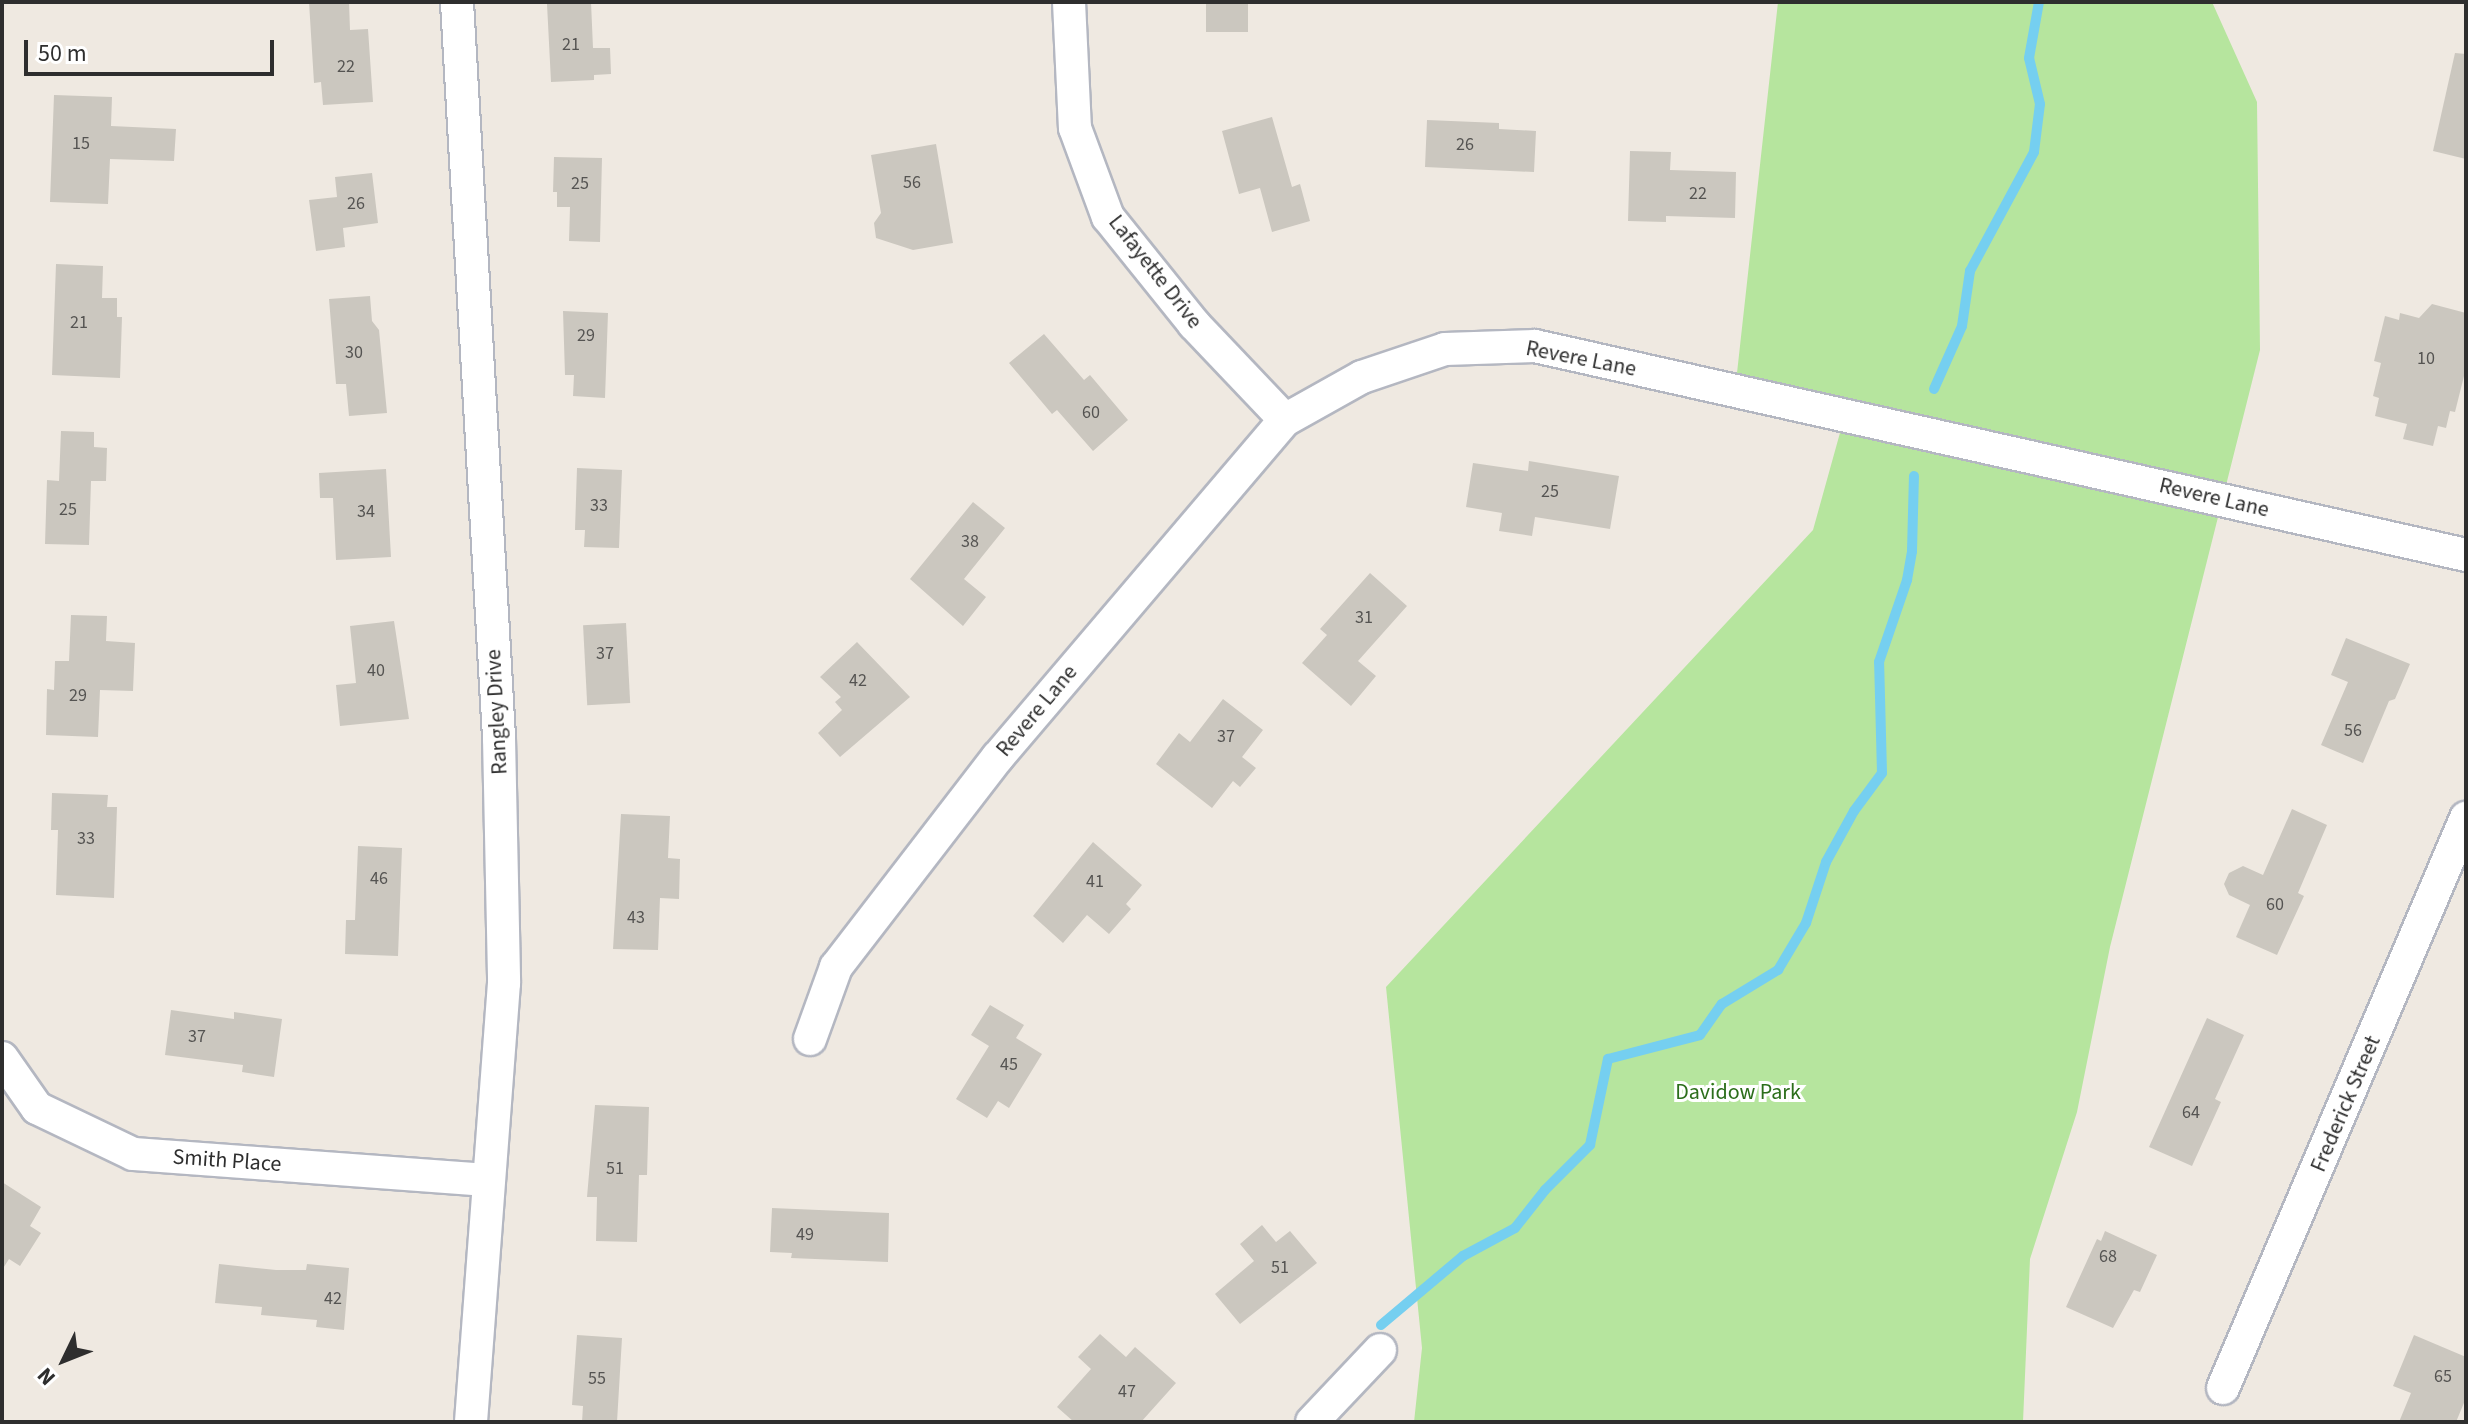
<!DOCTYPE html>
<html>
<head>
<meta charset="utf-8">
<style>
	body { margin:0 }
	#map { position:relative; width:2468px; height:1424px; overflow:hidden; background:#efe9e1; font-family:"Source Sans 3",sans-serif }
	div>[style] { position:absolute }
	.green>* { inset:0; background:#b6e59e }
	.stream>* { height:10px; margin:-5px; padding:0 5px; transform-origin:5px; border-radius:5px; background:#75cff0 }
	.building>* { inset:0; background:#cbc7bf; transform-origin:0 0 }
	.roads { filter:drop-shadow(2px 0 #b4b7c1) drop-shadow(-2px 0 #b4b7c1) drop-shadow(0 2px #b4b7c1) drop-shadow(0 -2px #b4b7c1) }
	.minor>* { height:32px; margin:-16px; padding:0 16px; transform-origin:16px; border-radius:16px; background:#fff }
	span { translate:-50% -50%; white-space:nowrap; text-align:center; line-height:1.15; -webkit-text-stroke:6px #fff; paint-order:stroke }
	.number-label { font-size:18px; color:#555452 }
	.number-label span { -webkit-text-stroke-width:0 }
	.street-label { font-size:22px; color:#2e2e2e }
	.park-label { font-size:22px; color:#2c6e1b }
	.frame { position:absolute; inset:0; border:4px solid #2e2e2e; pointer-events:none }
	.north { position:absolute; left:24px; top:1320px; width:80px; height:80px; -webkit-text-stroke:6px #fff; paint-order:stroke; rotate:227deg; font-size:22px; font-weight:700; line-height:32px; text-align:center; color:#2e2e2e }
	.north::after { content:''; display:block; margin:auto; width:28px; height:36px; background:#2e2e2e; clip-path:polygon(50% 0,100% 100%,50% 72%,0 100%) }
	.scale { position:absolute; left:24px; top:40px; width:250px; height:36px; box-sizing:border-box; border:4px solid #2e2e2e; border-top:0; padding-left:10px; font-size:24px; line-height:28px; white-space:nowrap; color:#2e2e2e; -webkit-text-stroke:6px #fff; paint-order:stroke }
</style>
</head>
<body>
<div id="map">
	<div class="green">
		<div style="clip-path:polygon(1778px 2px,2212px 2px,2257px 102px,2260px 350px,2110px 947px,2077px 1112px,2030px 1259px,2023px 1422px,1414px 1422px,1422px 1348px,1386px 987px,1813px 530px,1848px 404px,1737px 373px)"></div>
	</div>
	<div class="stream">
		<div style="left:1934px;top:389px;width:69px;rotate:-66deg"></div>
		<div style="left:1962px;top:326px;width:56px;rotate:-81.7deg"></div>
		<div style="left:1970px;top:271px;width:135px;rotate:-61.7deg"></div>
		<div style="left:2034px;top:152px;width:48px;rotate:-82.9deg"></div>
		<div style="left:2040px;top:104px;width:47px;rotate:-103.4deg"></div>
		<div style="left:2029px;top:58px;width:57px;rotate:-79.9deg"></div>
		<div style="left:1381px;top:1325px;width:107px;rotate:-40.1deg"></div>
		<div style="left:1463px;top:1256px;width:59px;rotate:-28.3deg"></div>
		<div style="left:1515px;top:1228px;width:48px;rotate:-51.7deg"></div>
		<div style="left:1545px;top:1190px;width:64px;rotate:-45deg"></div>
		<div style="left:1590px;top:1145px;width:88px;rotate:-78.2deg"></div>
		<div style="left:1608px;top:1059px;width:95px;rotate:-14.6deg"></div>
		<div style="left:1700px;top:1035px;width:38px;rotate:-55deg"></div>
		<div style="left:1722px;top:1004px;width:66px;rotate:-31.3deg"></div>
		<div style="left:1778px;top:970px;width:55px;rotate:-59.2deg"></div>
		<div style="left:1806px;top:923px;width:64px;rotate:-71.8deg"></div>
		<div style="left:1826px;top:862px;width:58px;rotate:-61.2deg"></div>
		<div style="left:1854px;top:811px;width:47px;rotate:-53.6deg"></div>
		<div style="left:1882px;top:773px;width:111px;rotate:-91.5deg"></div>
		<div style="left:1879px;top:662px;width:87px;rotate:-71.1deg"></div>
		<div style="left:1907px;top:580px;width:29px;rotate:-80deg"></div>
		<div style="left:1912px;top:551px;width:75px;rotate:-88.5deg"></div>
	</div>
	<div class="building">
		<div style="clip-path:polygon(309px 2px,349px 2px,350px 30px,368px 29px,373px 102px,323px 105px,321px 82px,314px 83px)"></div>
		<div style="clip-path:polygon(591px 2px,593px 48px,610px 48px,611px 74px,594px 75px,594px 80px,551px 82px,547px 4px)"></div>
		<div style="left:1206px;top:2px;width:42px;height:30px"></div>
		<div style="clip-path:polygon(2455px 53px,2466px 54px,2466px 159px,2433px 151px)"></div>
		<div style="clip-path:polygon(54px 95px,112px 97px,111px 126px,176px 129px,174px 161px,110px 159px,108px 204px,50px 202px)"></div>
		<div style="clip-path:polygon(1272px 117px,1292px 187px,1300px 184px,1310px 221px,1272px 232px,1260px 188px,1239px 194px,1222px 131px)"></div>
		<div style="clip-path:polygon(1427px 120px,1499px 123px,1499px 129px,1536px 131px,1534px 172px,1425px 167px)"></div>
		<div style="clip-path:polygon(936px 144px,953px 243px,913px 250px,876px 238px,874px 223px,881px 213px,871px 155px)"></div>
		<div style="clip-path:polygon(1630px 151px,1671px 152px,1670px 170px,1736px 172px,1735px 218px,1666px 216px,1666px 222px,1628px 221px)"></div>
		<div style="clip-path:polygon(554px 157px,602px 158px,600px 242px,569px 241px,570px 207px,557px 207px,557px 192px,553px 192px)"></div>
		<div style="clip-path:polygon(372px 173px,378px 223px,343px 228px,345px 247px,316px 251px,309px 200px,337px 197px,335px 177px)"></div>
		<div style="clip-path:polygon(56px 264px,103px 266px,102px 298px,117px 298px,117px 317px,122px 317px,120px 378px,52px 375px)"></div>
		<div style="clip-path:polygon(370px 296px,372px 321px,379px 330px,387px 413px,349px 416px,346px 384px,336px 384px,329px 299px)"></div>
		<div style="clip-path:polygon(2432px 304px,2466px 313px,2466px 368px,2455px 412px,2450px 411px,2446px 428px,2438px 426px,2433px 446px,2403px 439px,2407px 424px,2375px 416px,2379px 398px,2373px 396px,2381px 363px,2374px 361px,2385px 316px,2399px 320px,2400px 313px,2419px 318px)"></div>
		<div style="clip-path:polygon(563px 311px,608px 313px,605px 398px,573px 396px,574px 375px,565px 375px)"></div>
		<div style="clip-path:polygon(1044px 334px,1084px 380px,1090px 375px,1128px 420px,1093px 451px,1057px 410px,1052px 414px,1009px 363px)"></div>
		<div style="clip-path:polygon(61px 431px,94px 432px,94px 447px,107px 448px,106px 481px,91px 481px,89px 545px,45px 544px,47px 480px,59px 481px)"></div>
		<div style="clip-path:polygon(1529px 461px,1619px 476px,1610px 529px,1535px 517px,1532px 536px,1499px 531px,1502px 513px,1466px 507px,1473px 463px,1528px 471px)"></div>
		<div style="clip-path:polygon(577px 468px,622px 470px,619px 548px,584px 547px,585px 530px,575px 530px)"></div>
		<div style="clip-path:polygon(386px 469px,391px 557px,336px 560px,333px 498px,320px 498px,319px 473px)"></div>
		<div style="clip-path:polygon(973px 502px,1005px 528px,964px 579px,986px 597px,963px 626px,910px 579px)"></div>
		<div style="clip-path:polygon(1370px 573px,1407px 606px,1358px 661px,1376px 676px,1351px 706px,1302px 663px,1327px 635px,1320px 629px)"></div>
		<div style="clip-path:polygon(71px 615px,107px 616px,106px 641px,135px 643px,133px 691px,100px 690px,98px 737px,46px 735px,47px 689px,54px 690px,55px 661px,69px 661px)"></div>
		<div style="clip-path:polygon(394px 621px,409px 719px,340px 726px,336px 685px,356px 683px,350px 626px)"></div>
		<div style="left:626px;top:623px;width:80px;height:43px;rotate:87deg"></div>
		<div style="clip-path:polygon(2346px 638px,2410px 664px,2395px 699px,2389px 701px,2363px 763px,2321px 745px,2348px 682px,2331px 675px)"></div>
		<div style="clip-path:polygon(857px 642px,910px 697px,840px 757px,818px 733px,842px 710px,835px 702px,841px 697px,820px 677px)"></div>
		<div style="clip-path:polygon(1223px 699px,1263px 730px,1242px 757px,1256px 768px,1240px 787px,1233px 781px,1212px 808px,1156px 764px,1179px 733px,1190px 742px)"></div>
		<div style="clip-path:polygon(52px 793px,108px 795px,107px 807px,117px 807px,114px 898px,56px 895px,58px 830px,51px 830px)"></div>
		<div style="clip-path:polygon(2292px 809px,2327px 825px,2298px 893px,2304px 896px,2277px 955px,2236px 937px,2250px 905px,2229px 895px,2224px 884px,2229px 873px,2243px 866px,2263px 875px)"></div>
		<div style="clip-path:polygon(621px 814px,670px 816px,668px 858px,680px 859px,679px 899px,660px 898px,658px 950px,613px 949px)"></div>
		<div style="clip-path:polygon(1093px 842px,1142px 885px,1126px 904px,1131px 909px,1109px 934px,1087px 915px,1063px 943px,1033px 916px)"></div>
		<div style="clip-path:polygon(358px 846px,402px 848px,398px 956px,345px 954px,346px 920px,355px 920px)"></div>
		<div style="clip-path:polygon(990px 1005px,1024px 1025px,1016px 1038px,1042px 1054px,1009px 1108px,998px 1101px,987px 1118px,956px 1099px,989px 1046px,971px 1035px)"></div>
		<div style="clip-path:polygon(171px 1010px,234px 1019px,234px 1012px,282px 1019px,274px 1077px,242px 1072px,243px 1065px,165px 1055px)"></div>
		<div style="clip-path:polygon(2207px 1018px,2244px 1035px,2215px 1099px,2221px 1102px,2192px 1166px,2149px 1147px)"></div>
		<div style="clip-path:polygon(595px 1105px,649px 1107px,647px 1175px,639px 1175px,637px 1242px,596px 1241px,597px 1197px,587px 1197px)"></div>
		<div style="clip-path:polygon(2px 1182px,41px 1207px,30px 1226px,41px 1233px,20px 1266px,9px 1259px,2px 1270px)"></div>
		<div style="clip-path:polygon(772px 1208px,889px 1213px,888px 1262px,791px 1258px,792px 1253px,770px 1252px)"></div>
		<div style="clip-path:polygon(1262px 1225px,1276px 1242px,1290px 1231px,1317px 1263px,1240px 1324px,1215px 1294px,1254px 1261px,1240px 1244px)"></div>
		<div style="clip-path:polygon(2105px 1231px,2157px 1255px,2140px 1292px,2134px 1290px,2113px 1328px,2066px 1307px,2097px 1239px,2101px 1241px)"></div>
		<div style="clip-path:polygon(219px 1264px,276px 1270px,306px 1270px,307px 1264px,349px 1268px,344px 1330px,316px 1327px,317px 1320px,261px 1315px,262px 1307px,215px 1303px)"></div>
		<div style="clip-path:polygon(1100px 1334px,1126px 1357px,1135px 1347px,1176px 1383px,1141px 1422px,1074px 1422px,1057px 1407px,1091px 1369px,1078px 1357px)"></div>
		<div style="clip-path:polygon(577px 1335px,622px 1338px,617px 1422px,582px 1422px,583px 1406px,572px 1405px)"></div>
		<div style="clip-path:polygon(2414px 1335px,2466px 1357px,2466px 1398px,2456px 1422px,2399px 1422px,2411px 1393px,2393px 1386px)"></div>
	</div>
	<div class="roads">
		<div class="minor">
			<div style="left:457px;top:2px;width:737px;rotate:86.73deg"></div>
			<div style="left:499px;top:738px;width:245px;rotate:88.8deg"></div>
			<div style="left:504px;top:983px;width:440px;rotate:94.3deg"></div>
			<div style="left:1069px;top:2px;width:126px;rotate:87.3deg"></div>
			<div style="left:1075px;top:128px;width:95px;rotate:69.7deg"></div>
			<div style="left:1108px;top:217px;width:137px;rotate:51.2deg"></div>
			<div style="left:1194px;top:324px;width:132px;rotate:46.5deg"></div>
			<div style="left:810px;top:1039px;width:77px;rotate:-70.1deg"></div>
			<div style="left:836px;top:967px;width:265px;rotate:-52.4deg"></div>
			<div style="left:998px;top:757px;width:443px;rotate:-49.6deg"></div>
			<div style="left:1285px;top:420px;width:88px;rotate:-29.2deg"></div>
			<div style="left:1362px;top:377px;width:88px;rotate:-18.6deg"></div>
			<div style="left:1445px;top:349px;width:90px;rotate:-1.9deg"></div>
			<div style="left:1535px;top:346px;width:954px;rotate:12.65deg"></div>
			<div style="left:2px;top:1058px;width:61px;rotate:55deg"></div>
			<div style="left:37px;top:1108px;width:106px;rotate:25.6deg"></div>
			<div style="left:133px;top:1154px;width:356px;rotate:4.2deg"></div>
			<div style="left:2223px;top:1388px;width:620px;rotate:-66.91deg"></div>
			<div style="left:1312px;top:1422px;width:99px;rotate:-46.6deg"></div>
		</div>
	</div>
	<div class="number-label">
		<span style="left:571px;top:45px">21</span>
		<span style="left:346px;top:67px">22</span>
		<span style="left:81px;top:144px">15</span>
		<span style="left:1465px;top:145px">26</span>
		<span style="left:912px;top:183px">56</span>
		<span style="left:580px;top:184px">25</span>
		<span style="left:1698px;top:194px">22</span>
		<span style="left:356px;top:204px">26</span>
		<span style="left:79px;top:323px">21</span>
		<span style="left:586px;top:336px">29</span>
		<span style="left:354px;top:353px">30</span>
		<span style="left:2426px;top:359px">10</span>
		<span style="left:1091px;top:413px">60</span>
		<span style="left:1550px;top:492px">25</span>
		<span style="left:599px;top:506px">33</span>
		<span style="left:68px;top:510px">25</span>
		<span style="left:366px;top:512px">34</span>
		<span style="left:970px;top:542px">38</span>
		<span style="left:1364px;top:618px">31</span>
		<span style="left:605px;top:654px">37</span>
		<span style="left:376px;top:671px">40</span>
		<span style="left:858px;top:681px">42</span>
		<span style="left:78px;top:696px">29</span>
		<span style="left:2353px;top:731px">56</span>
		<span style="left:1226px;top:737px">37</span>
		<span style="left:86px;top:839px">33</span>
		<span style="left:379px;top:879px">46</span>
		<span style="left:1095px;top:882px">41</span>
		<span style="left:2275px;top:905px">60</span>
		<span style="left:636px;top:918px">43</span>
		<span style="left:197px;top:1037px">37</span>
		<span style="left:1009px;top:1065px">45</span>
		<span style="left:2191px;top:1113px">64</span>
		<span style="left:615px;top:1169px">51</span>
		<span style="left:805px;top:1235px">49</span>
		<span style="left:2108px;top:1257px">68</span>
		<span style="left:1280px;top:1268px">51</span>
		<span style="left:333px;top:1299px">42</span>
		<span style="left:2443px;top:1377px">65</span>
		<span style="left:597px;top:1379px">55</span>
		<span style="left:1127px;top:1392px">47</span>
	</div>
	<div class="street-label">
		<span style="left:1155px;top:272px;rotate:52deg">Lafayette Drive</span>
		<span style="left:1581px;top:359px;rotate:11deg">Revere Lane</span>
		<span style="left:2214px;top:498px;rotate:13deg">Revere Lane</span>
		<span style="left:1037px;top:711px;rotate:-50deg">Revere Lane</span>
		<span style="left:497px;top:712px;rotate:-93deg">Rangley Drive</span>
		<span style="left:2346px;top:1104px;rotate:-67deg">Frederick Street</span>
		<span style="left:227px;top:1161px;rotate:4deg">Smith Place</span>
	</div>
	<div class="park-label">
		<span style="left:1738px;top:1093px">Davidow Park</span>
	</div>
	<div class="frame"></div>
	<div class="north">N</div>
	<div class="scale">50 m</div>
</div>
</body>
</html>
